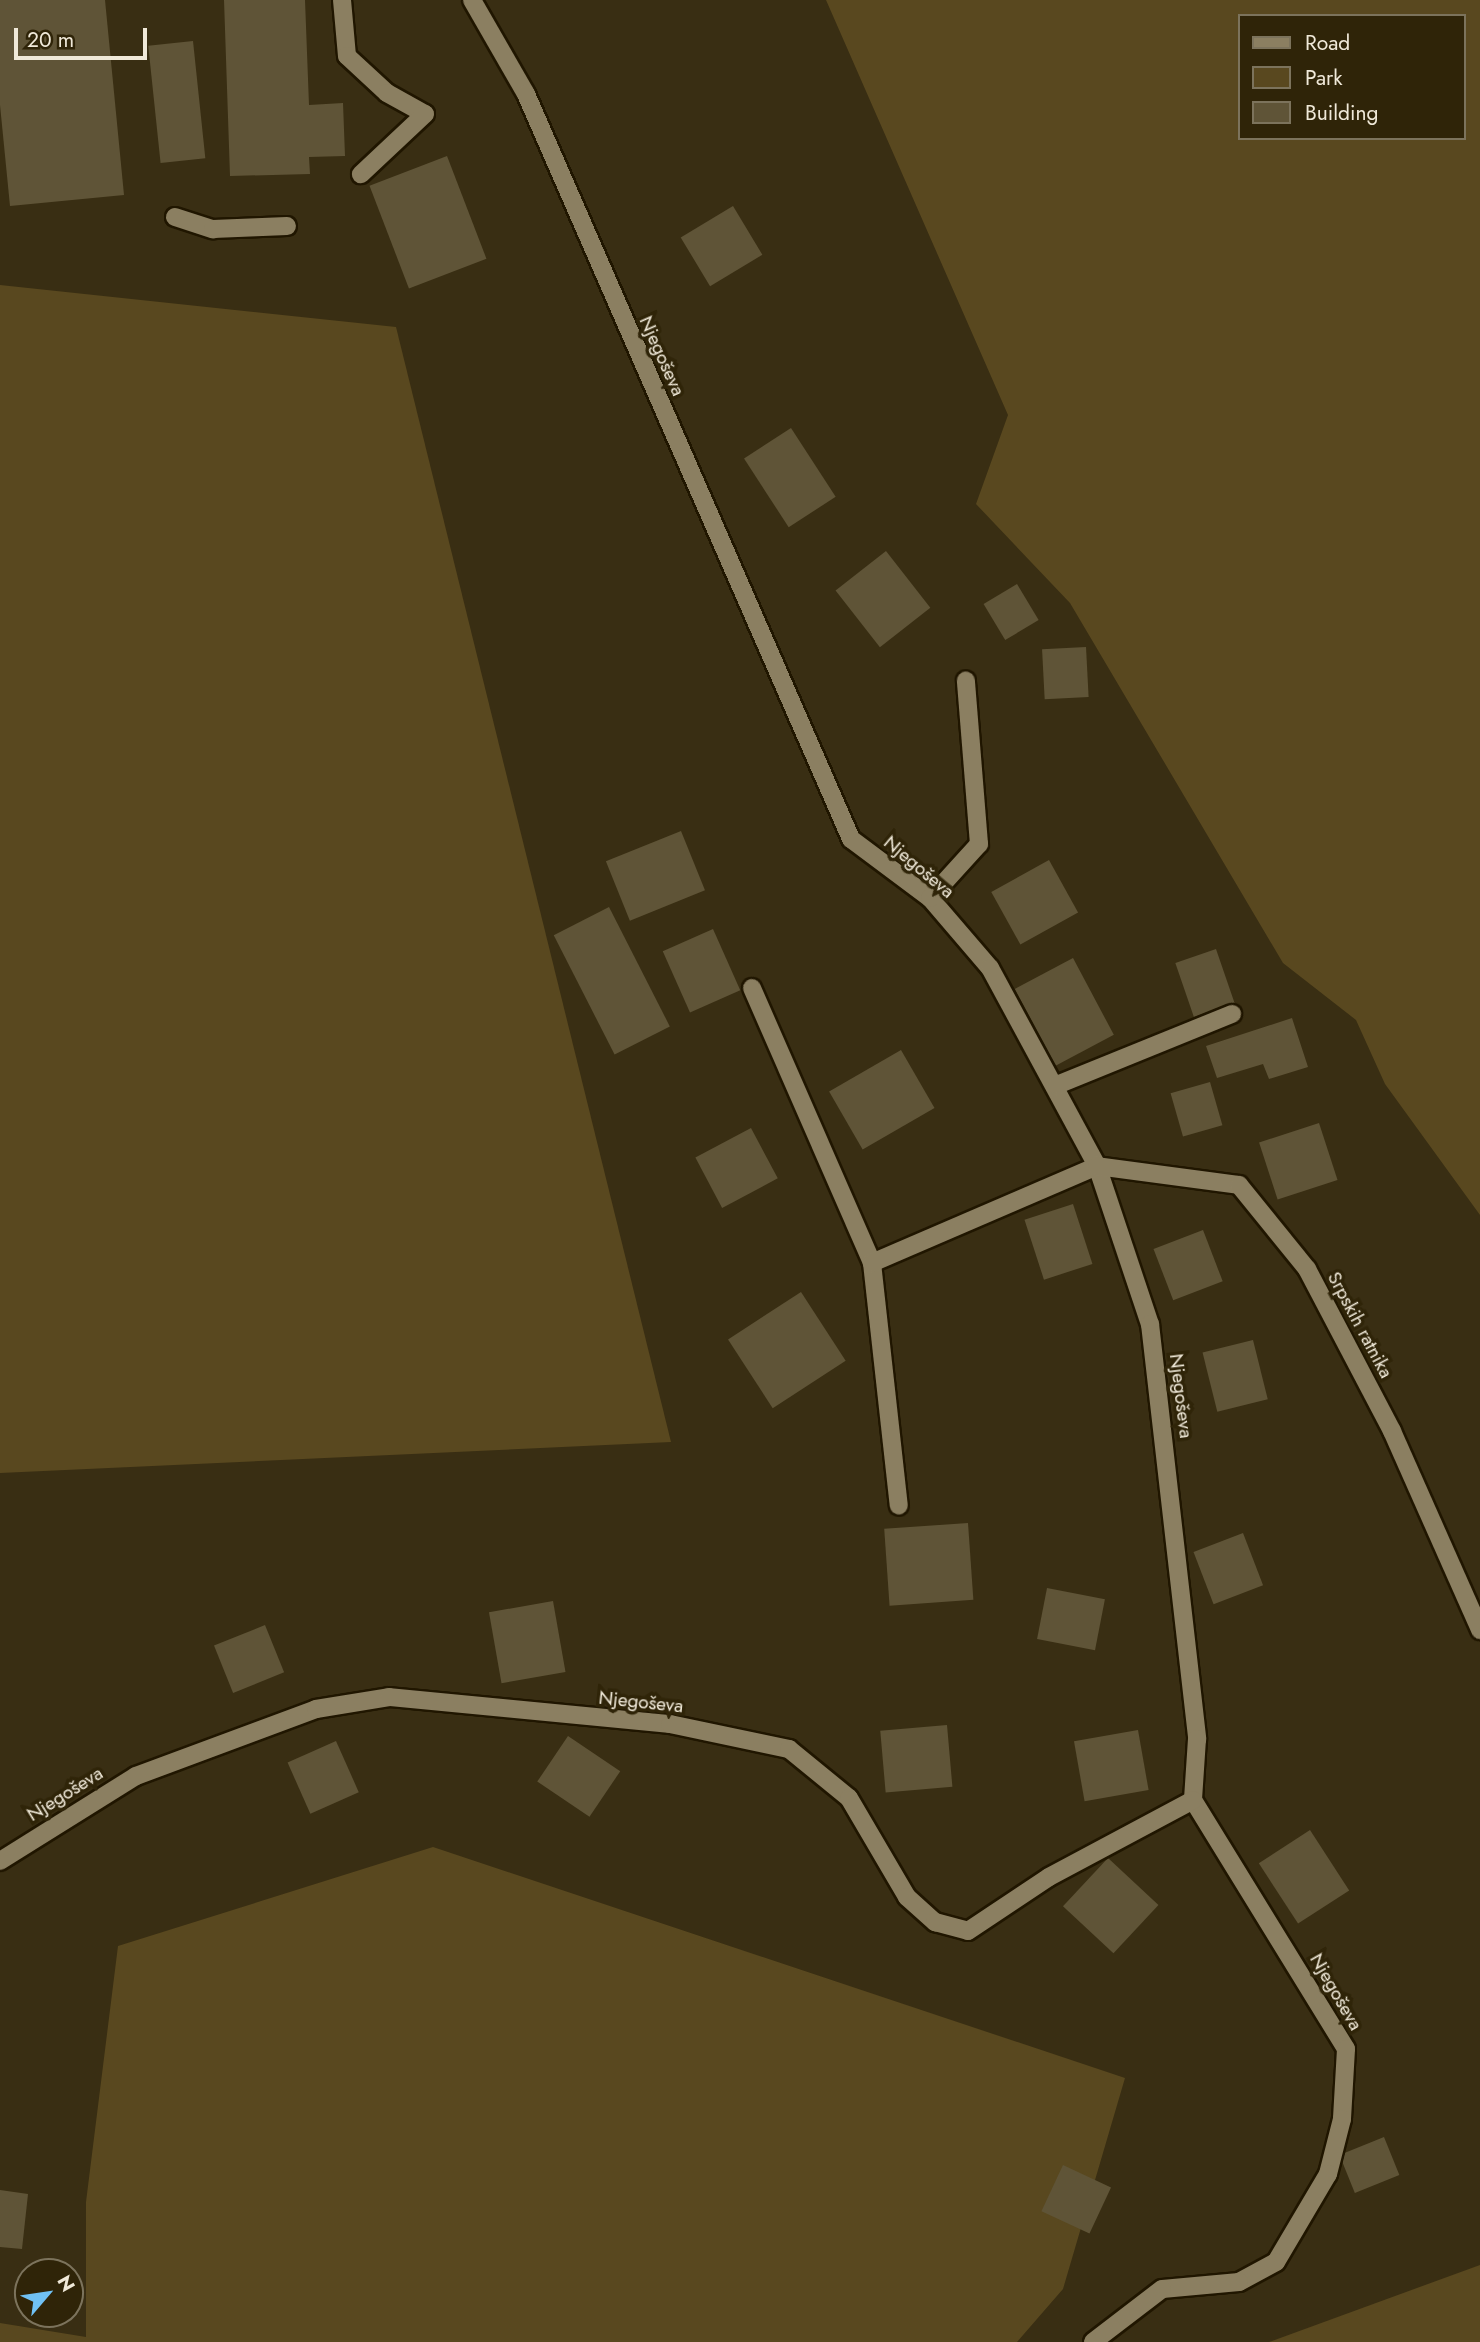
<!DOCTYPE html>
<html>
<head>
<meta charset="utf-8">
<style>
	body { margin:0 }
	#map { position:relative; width:1480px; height:2342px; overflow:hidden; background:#392e13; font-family:Jost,sans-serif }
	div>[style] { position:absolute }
	.green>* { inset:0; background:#59481f }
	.building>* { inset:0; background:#5f5437; transform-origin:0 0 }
	.roads { filter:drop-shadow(2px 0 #201600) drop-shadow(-2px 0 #201600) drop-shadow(0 2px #201600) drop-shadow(0 -2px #201600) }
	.minor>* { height:18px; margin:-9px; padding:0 9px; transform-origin:9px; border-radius:9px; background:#8b7f61 }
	span { translate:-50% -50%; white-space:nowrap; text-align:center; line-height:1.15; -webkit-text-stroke:7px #2f2408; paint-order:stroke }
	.street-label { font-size:19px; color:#f0e9d9 }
	.legend { position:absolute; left:1238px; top:14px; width:228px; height:126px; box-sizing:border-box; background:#2f2408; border:2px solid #7c735c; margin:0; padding:9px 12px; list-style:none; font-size:21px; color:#f0e9d9 }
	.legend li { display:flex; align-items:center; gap:14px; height:35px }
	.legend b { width:35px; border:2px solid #7c735c }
	.north { position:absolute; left:14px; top:2258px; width:70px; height:70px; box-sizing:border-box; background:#2f2408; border:2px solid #7c735c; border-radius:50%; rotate:61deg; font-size:19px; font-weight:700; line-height:28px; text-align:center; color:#f0e9d9 }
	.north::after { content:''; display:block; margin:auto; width:24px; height:32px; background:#70c1f4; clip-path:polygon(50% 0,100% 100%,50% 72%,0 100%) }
	.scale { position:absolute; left:14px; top:28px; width:133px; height:32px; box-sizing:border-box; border:4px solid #f0e9d9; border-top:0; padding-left:9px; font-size:21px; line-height:24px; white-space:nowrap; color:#f0e9d9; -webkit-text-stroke:5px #2f2408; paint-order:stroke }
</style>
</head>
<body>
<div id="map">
	<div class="green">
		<div style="clip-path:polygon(evenodd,826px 0,1480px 0,1480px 1215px,1385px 1084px,1356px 1020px,1283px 963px,1070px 603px,976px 504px,1008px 415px,826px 0,1240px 16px,1464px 16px,1464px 138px,1240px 138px,1240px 16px)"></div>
		<div style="clip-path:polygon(0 285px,396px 327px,671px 1442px,0 1473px)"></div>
		<div style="clip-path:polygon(433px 1847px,1125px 2078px,1063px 2289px,1017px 2342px,0 2342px,0 2323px,86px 2337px,86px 2202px,118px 1946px)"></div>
		<div style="clip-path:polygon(1480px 2265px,1480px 2342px,1269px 2342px)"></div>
	</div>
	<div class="building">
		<div style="clip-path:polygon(0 0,105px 0,124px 195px,10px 206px,0 105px)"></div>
		<div style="clip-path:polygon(224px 0,305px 0,309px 105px,343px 103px,345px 156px,309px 157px,310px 174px,230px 176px)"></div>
		<div style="left:193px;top:41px;width:118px;height:45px;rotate:84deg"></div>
		<div style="left:447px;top:156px;width:110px;height:83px;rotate:69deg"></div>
		<div style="left:733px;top:206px;width:57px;height:61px;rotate:59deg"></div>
		<div style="left:791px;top:428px;width:82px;height:56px;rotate:57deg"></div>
		<div style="left:886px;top:551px;width:72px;height:64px;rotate:52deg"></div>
		<div style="left:1017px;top:584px;width:42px;height:39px;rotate:59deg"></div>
		<div style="left:1086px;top:647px;width:50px;height:44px;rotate:87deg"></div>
		<div style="left:681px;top:831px;width:64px;height:81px;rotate:68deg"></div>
		<div style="left:1049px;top:860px;width:60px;height:66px;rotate:61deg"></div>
		<div style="left:609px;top:907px;width:134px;height:62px;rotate:63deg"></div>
		<div style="left:713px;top:929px;width:67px;height:55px;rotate:66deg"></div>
		<div style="left:1216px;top:949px;width:57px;height:43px;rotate:71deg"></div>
		<div style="left:1073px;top:958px;width:87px;height:66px;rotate:62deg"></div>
		<div style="clip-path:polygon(1292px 1018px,1308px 1067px,1269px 1079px,1263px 1064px,1217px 1078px,1206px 1046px)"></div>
		<div style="left:901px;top:1050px;width:67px;height:83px;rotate:60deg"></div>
		<div style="left:1210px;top:1082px;width:45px;height:41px;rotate:74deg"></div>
		<div style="left:1319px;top:1123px;width:60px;height:63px;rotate:72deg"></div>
		<div style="left:751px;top:1128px;width:57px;height:63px;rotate:62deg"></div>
		<div style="left:1073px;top:1204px;width:63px;height:51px;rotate:72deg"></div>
		<div style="left:1203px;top:1230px;width:55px;height:53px;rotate:69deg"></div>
		<div style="left:801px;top:1292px;width:82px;height:87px;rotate:57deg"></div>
		<div style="left:1253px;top:1340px;width:61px;height:52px;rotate:76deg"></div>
		<div style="left:968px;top:1523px;width:77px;height:84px;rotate:86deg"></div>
		<div style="left:1243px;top:1533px;width:56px;height:53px;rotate:69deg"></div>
		<div style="left:1047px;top:1588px;width:59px;height:52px;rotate:11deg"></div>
		<div style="left:553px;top:1601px;width:72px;height:65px;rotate:80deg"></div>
		<div style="left:265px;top:1625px;width:51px;height:55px;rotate:68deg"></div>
		<div style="left:947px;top:1725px;width:62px;height:67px;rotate:85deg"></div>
		<div style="left:1138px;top:1730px;width:61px;height:65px;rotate:80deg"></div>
		<div style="left:568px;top:1736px;width:63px;height:55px;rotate:34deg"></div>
		<div style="left:336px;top:1741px;width:56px;height:53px;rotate:66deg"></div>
		<div style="left:1310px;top:1830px;width:72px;height:61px;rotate:57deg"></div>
		<div style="left:1108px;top:1858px;width:69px;height:66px;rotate:43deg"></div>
		<div style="left:1384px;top:2137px;width:41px;height:48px;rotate:68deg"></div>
		<div style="left:1063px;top:2165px;width:53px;height:51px;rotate:25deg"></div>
		<div style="clip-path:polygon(0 2190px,28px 2194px,22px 2249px,0 2247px)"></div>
	</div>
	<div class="roads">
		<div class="minor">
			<div style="left:342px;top:0;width:56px;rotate:84.9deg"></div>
			<div style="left:347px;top:56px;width:54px;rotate:42.8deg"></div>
			<div style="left:387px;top:93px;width:43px;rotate:28.9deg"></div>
			<div style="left:425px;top:114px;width:88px;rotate:136.8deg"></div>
			<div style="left:472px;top:0;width:108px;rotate:60.1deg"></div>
			<div style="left:526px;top:94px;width:813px;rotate:66.43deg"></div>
			<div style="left:851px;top:839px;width:99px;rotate:36.8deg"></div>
			<div style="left:930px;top:898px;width:92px;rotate:49.4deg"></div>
			<div style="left:990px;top:968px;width:225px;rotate:61.6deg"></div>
			<div style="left:1097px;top:1166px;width:167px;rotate:71.5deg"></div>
			<div style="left:1150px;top:1324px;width:418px;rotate:83.5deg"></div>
			<div style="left:1197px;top:1739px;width:61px;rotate:93.8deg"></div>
			<div style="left:1193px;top:1800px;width:292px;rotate:58.4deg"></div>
			<div style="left:1346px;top:2049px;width:70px;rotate:93.3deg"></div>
			<div style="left:1342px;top:2119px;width:57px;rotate:104.3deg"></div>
			<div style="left:1328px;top:2174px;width:102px;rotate:120.6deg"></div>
			<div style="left:1276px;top:2262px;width:42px;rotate:151.6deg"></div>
			<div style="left:1239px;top:2282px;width:77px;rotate:174.8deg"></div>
			<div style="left:1162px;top:2289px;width:87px;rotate:142.5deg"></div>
			<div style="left:175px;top:217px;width:40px;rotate:18deg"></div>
			<div style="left:213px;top:229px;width:74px;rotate:-2.3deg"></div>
			<div style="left:930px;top:898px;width:73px;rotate:-47.8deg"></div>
			<div style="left:979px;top:844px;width:164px;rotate:-94.6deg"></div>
			<div style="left:752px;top:988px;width:300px;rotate:66.4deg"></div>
			<div style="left:872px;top:1263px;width:244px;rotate:83.7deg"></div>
			<div style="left:1057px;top:1085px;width:189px;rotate:-22.1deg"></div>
			<div style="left:872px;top:1263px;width:245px;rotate:-23.3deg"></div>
			<div style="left:1097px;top:1166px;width:143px;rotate:7.6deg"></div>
			<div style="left:1239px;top:1185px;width:108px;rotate:51deg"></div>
			<div style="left:1307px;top:1269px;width:183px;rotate:62.3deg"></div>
			<div style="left:1392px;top:1431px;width:218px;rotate:66.1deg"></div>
			<div style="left:0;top:1861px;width:160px;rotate:-32deg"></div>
			<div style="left:136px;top:1776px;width:192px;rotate:-20.4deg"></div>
			<div style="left:316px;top:1709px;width:74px;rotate:-9.3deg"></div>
			<div style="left:389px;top:1697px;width:282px;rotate:5.5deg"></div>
			<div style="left:670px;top:1724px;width:122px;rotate:11.9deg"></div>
			<div style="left:789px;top:1749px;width:77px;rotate:39.2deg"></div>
			<div style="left:849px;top:1798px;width:115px;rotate:59.6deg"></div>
			<div style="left:907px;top:1897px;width:38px;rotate:42deg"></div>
			<div style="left:935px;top:1922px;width:34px;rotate:15deg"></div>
			<div style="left:968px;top:1931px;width:97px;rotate:-33.7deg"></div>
			<div style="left:1049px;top:1877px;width:163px;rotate:-28.1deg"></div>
		</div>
	</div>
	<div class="street-label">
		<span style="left:662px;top:356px;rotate:66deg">Njegoševa</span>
		<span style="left:919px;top:867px;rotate:40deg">Njegoševa</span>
		<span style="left:1360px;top:1325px;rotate:62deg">Srpskih ratnika</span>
		<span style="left:1181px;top:1396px;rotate:83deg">Njegoševa</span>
		<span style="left:641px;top:1702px;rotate:6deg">Njegoševa</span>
		<span style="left:65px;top:1794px;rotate:-32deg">Njegoševa</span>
		<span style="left:1336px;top:1992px;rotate:60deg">Njegoševa</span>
	</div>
	<ul class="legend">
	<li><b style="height:9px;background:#8b7f61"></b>Road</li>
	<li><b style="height:19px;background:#59481f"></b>Park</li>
	<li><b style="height:19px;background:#5f5437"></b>Building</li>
	</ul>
	<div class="north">N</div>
	<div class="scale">20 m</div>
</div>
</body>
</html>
